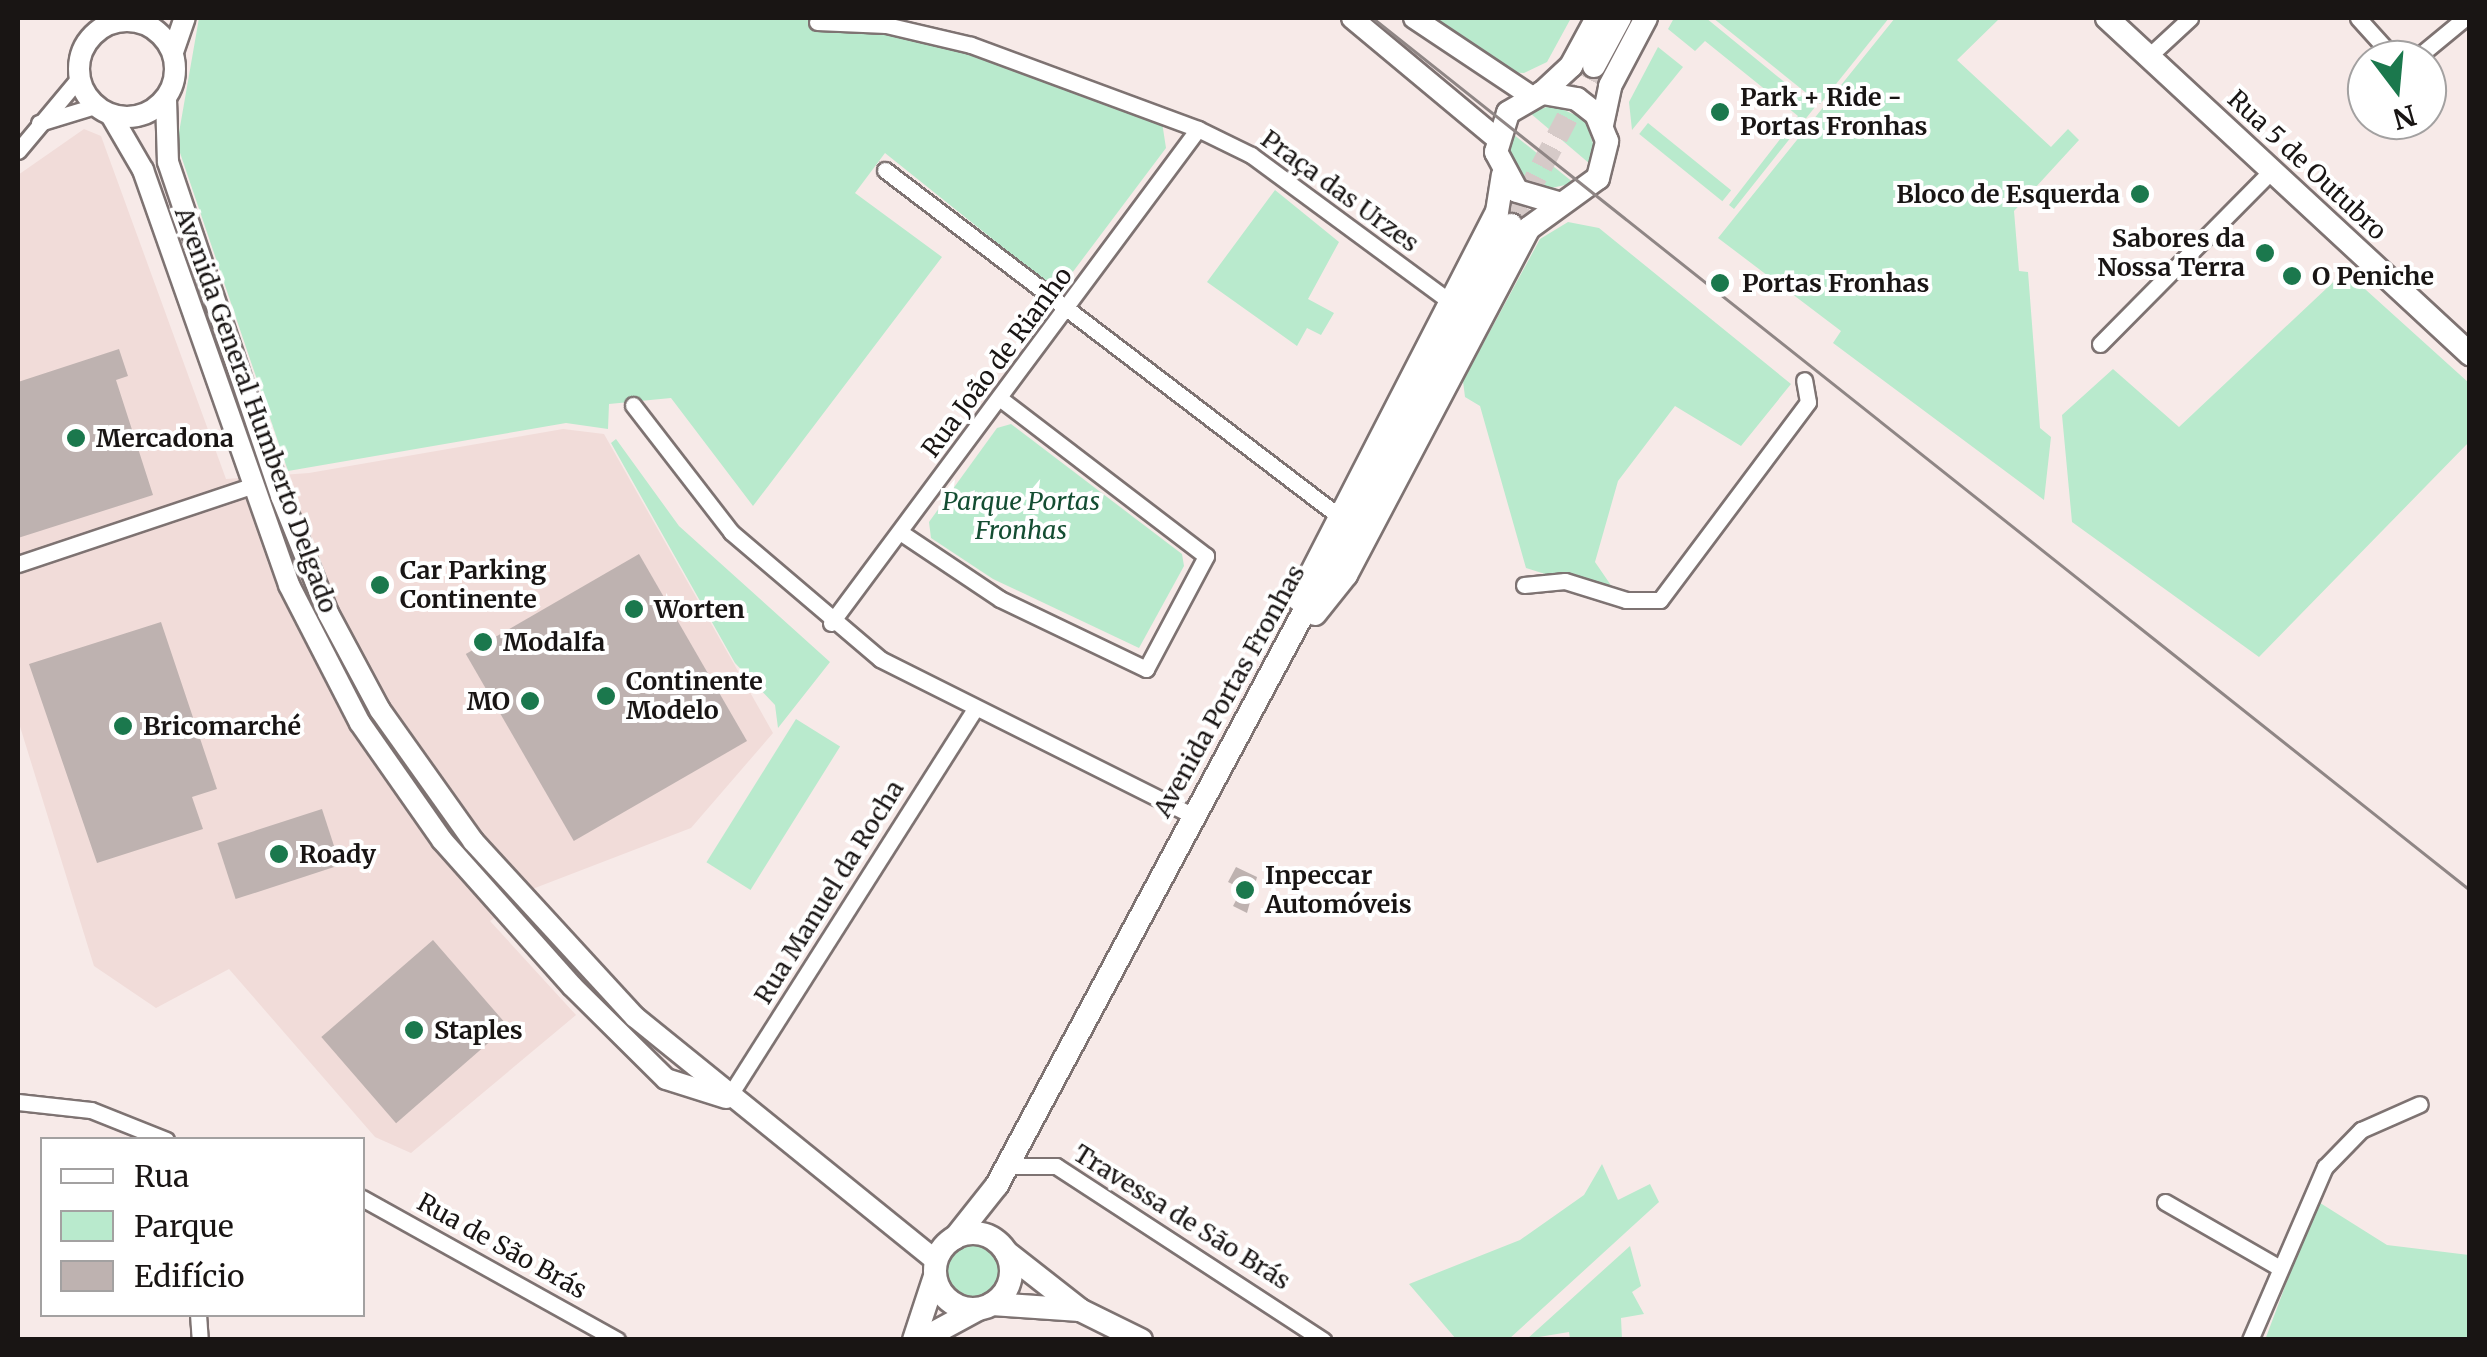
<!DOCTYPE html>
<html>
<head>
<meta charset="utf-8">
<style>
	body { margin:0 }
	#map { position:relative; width:2487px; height:1357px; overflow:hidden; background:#f7eae8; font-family:Merriweather,serif }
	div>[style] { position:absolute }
	.built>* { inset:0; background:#f1dcd9 }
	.green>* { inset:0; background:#b9eacd; transform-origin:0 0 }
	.round { border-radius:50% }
	.building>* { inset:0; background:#beb2b0; transform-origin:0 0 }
	.primary-tunnel>* { height:22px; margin-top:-11px; transform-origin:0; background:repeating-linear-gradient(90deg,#d6cac8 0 22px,transparent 0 33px) }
	.roads { filter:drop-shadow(2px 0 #7e7372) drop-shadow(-2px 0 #7e7372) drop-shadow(0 2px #7e7372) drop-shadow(0 -2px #7e7372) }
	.street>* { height:15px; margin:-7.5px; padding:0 7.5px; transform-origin:7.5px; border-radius:7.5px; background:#fff }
	.secondary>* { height:20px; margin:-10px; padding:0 10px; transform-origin:10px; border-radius:10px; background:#fff }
	.secondary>.ring { margin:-10px; padding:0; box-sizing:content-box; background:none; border:20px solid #fff; border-radius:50% }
	.primary>* { height:22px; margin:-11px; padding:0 11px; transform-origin:11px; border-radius:11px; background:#fff }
	.primary>.ring { margin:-11px; padding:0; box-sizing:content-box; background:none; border:22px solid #fff; border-radius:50% }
	.tram>* { height:2.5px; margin:-1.25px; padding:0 1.25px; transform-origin:1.25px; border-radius:1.25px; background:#8f8685 }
	.dots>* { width:28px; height:28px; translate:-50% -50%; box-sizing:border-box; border:5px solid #fff; border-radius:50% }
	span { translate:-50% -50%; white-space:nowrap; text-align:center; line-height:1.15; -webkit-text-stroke:8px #fff; paint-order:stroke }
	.poi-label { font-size:25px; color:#191514; font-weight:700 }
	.left { translate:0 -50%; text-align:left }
	.right { translate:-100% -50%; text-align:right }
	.street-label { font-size:25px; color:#191514 }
	.park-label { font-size:25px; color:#144d32; font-style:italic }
	.frame { position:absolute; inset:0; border:20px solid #191514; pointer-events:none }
	.legend { position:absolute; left:40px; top:1137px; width:325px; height:180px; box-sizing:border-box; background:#fff; border:2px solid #a3a1a1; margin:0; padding:12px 18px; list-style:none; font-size:30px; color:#191514 }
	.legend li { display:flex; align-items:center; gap:20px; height:50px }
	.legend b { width:50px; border:2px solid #a3a1a1 }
	.north { position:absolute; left:2347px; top:40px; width:100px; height:100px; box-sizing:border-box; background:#fff; border:2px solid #a3a1a1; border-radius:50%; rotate:164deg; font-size:28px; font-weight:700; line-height:40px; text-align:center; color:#191514 }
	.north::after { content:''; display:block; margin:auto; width:35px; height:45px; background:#1b784d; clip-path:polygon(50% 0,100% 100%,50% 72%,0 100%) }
</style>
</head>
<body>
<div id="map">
	<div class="built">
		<div style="clip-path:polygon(84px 129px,101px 136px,226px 479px,309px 473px,563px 429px,604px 434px,773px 733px,691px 828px,535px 888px,490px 921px,576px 1015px,411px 1153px,375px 1137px,229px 969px,156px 1008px,94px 966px,18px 720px,18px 175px)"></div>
	</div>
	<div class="green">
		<div style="clip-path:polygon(199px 18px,823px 18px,951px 40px,1162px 122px,1166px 148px,1063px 285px,1050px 285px,885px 153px,855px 193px,942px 257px,753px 506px,671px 398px,609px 404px,608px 429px,566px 423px,288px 471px,177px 144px)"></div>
		<div style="clip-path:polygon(1435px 18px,1571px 18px,1547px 62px,1524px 73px,1506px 72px)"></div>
		<div style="clip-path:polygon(1674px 18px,1706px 18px,1815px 107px,1734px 209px,1729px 205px,1798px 116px,1705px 41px,1695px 51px,1668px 29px)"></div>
		<div style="clip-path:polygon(1713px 18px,1889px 18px,1820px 104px)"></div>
		<div style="clip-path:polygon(1895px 18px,2000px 18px,1957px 60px,2051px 147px,2068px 129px,2079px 140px,2014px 211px,2019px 271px,2028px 272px,2040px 428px,2051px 437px,2044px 500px,1833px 343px,1841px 331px,1718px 238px)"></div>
		<div style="clip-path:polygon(1658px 47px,1683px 67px,1632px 130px,1629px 102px)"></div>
		<div style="clip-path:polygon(1552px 105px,1585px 119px,1595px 150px,1590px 164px,1530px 113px)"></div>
		<div style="left:1648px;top:123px;width:107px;height:14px;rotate:39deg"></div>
		<div style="clip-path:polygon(1513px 134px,1574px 183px,1538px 191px,1520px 179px,1508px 148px)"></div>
		<div style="clip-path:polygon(1275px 190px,1339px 242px,1308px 299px,1334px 313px,1321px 335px,1307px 328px,1297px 346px,1207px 282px)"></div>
		<div style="clip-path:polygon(1568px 222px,1599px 228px,1791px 384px,1741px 446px,1675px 406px,1618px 481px,1595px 562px,1619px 597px,1526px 568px,1480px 406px,1465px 397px,1463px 381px,1540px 239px)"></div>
		<div style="clip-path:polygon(2345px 271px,2469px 383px,2469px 442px,2259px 657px,2072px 522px,2062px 415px,2113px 369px,2179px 427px)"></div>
		<div style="clip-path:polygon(1011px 424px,1182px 554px,1184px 566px,1139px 648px,993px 579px,931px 538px,929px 522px,997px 428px)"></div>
		<div style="clip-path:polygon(616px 439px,679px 526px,830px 662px,778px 728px,775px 705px,735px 663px,611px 443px)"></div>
		<div style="left:796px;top:719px;width:52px;height:169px;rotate:32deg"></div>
		<div style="clip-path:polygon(1602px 1164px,1618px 1200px,1650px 1184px,1659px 1202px,1509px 1339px,1456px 1339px,1409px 1284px,1520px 1240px,1584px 1195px)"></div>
		<div style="clip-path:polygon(2317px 1201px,2387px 1245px,2469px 1255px,2469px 1339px,2265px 1340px)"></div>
		<div class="round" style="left:945px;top:1243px;width:56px;height:56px"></div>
		<div style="clip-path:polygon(1630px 1246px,1641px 1286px,1632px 1292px,1644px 1314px,1621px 1318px,1622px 1339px,1570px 1339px,1569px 1332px,1527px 1339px)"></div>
	</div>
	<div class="building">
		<div style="clip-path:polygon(119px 349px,128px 376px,116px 380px,153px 495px,18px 538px,18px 382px)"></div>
		<div style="left:639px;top:554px;width:216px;height:200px;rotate:60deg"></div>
		<div style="clip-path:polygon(161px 622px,217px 789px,192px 797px,203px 829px,97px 863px,29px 664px)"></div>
		<div style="left:322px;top:809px;width:59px;height:110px;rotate:72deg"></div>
		<div style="clip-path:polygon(1236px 867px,1257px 877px,1247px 913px,1233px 906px,1242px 889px,1228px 882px)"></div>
		<div style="left:433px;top:940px;width:114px;height:148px;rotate:49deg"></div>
	</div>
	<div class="primary-tunnel">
		<div style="left:1511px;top:225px;width:179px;rotate:-62.4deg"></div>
	</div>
	<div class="roads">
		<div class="street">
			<div style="left:2358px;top:18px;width:57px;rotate:47.9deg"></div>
			<div style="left:817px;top:22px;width:69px;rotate:2.5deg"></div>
			<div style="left:886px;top:25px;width:87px;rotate:13.2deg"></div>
			<div style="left:971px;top:45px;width:242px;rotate:20.3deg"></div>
			<div style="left:1198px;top:129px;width:59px;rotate:26.1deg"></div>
			<div style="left:1251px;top:155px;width:245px;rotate:36.4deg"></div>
			<div style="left:2149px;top:56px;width:56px;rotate:-42.8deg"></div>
			<div style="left:2414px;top:60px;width:66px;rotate:-39.5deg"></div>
			<div style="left:39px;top:123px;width:59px;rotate:-16.9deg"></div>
			<div style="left:18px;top:151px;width:95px;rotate:-50.1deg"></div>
			<div style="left:885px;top:170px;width:567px;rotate:37.33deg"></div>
			<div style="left:2100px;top:344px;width:245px;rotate:-45.3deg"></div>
			<div style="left:633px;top:405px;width:160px;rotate:52.3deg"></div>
			<div style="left:731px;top:532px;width:196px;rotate:40.4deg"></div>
			<div style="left:880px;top:659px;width:349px;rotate:26.6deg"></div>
			<div style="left:900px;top:532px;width:120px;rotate:33.8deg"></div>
			<div style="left:1000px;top:599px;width:162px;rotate:25.6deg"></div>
			<div style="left:1146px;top:669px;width:128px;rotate:-62deg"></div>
			<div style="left:1206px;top:556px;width:258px;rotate:-142.6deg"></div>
			<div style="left:18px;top:564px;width:249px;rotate:-18.5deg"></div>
			<div style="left:1524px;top:585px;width:41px;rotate:-5.6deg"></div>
			<div style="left:1565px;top:581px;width:64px;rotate:17.3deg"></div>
			<div style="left:1626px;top:600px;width:34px"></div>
			<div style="left:1660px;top:600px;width:247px;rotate:-53.2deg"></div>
			<div style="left:1808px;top:402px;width:22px;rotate:-100deg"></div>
			<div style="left:831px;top:623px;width:615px;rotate:-53.39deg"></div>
			<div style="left:728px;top:1098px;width:457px;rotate:-57.6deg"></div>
			<div style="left:18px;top:1102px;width:73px;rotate:6.3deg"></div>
			<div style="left:91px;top:1110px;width:81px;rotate:21.8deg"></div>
			<div style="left:1005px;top:1166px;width:51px"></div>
			<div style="left:1056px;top:1166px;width:319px;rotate:33.1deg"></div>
			<div style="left:362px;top:1198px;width:292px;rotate:29.1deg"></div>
			<div style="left:2165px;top:1202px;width:130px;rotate:29.9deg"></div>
			<div style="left:198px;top:1314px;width:26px;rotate:86deg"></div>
			<div style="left:2250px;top:1340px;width:189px;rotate:-66.6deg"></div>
			<div style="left:2325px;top:1167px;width:52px;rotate:-45.8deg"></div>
			<div style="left:2361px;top:1130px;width:64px;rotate:-23.8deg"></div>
		</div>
		<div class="secondary">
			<div style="left:1352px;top:18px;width:189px;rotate:39.8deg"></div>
			<div style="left:1414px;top:18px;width:141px;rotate:33.7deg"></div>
			<div class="ring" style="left:79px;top:21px;width:76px;height:76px"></div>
			<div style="left:173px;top:52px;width:36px;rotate:-71deg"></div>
			<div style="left:166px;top:99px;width:63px;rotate:88.2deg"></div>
			<div style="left:168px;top:162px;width:353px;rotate:71.3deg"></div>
			<div style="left:281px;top:496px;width:126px;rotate:68.1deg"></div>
			<div style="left:328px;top:613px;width:110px;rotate:61.8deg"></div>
			<div style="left:380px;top:710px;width:161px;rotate:54.6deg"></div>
			<div style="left:473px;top:841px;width:239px;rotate:47.4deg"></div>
			<div style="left:635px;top:1017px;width:387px;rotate:39deg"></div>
			<div style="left:111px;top:115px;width:64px;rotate:59.8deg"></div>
			<div style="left:143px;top:170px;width:440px;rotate:70.6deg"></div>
			<div style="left:289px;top:585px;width:155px;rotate:62.8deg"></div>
			<div style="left:360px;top:723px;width:143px;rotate:55deg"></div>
			<div style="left:442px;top:840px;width:195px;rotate:48.3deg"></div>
			<div style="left:572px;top:986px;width:132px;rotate:44.7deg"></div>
			<div style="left:666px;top:1079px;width:63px;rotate:17.6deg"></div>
		</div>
		<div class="primary">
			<div style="left:2107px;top:18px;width:495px;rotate:42.8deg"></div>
			<div style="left:1594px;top:66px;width:55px;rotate:-61.6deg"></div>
			<div style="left:1542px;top:93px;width:40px;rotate:-43deg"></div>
			<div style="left:1571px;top:66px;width:55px;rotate:-61.6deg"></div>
			<div style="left:1602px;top:125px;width:40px;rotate:-78deg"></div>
			<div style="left:1610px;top:86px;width:77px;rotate:-62.1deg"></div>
			<div style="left:1298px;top:599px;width:435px;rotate:-62.8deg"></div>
			<div style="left:1497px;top:212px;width:37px;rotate:-81deg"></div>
			<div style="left:1315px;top:614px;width:50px;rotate:-51.5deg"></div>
			<div style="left:1346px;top:575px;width:392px;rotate:-62.2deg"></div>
			<div style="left:1529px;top:228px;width:85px;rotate:-35.9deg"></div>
			<div style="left:1598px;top:178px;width:38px;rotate:-76deg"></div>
			<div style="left:1607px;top:141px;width:29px;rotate:-112deg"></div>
			<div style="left:1596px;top:114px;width:24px;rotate:-142deg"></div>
			<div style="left:1577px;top:99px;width:36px;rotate:-170deg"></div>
			<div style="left:1542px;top:93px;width:39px;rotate:150deg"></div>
			<div style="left:1508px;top:113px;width:41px;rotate:107.1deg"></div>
			<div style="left:1496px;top:152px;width:44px;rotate:61.7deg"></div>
			<div style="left:1517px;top:191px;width:43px;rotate:16.3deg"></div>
			<div class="ring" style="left:935px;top:1233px;width:54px;height:54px"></div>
			<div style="left:955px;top:1238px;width:68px;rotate:-51.6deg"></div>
			<div style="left:997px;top:1185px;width:1089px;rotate:-61.83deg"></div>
			<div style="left:1006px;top:1252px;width:94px;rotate:38.1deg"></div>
			<div style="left:1080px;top:1310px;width:68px;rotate:26.2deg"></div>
			<div style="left:992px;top:1304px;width:88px;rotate:3.9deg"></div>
			<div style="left:914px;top:1340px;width:67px;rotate:-71.8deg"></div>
			<div style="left:921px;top:1340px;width:65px;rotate:-28.5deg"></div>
		</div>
	</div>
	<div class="tram">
		<div style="left:1373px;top:18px;width:1401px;rotate:38.48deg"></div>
	</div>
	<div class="dots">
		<div style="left:1720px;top:112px;background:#1b784d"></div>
		<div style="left:2140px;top:194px;background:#1b784d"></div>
		<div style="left:2265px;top:253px;background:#1b784d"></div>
		<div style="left:2292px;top:276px;background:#1b784d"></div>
		<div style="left:1720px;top:283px;background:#1b784d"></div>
		<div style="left:76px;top:438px;background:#1b784d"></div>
		<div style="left:380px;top:585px;background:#1b784d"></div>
		<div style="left:634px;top:609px;background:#1b784d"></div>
		<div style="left:483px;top:642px;background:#1b784d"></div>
		<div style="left:606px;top:696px;background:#1b784d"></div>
		<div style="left:530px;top:701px;background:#1b784d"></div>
		<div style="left:123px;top:726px;background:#1b784d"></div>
		<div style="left:279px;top:854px;background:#1b784d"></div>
		<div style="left:1245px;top:890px;background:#1b784d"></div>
		<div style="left:414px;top:1030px;background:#1b784d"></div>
	</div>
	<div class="poi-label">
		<span class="left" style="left:1740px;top:112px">Park + Ride -<br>Portas Fronhas</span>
		<span class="right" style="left:2120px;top:194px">Bloco de Esquerda</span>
		<span class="right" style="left:2245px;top:253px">Sabores da<br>Nossa Terra</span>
		<span class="left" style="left:2312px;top:276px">O Peniche</span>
		<span class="left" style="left:1742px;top:283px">Portas Fronhas</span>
		<span class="left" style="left:96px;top:438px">Mercadona</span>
		<span class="left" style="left:400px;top:585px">Car Parking<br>Continente</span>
		<span class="left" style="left:654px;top:609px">Worten</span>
		<span class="left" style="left:503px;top:642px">Modalfa</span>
		<span class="left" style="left:626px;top:696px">Continente<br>Modelo</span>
		<span class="right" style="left:510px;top:701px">MO</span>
		<span class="left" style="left:143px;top:726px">Bricomarché</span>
		<span class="left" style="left:299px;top:854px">Roady</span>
		<span class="left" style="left:1265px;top:890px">Inpeccar<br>Automóveis</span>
		<span class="left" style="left:434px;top:1030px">Staples</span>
	</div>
	<div class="street-label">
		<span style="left:2307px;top:165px;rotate:43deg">Rua 5 de Outubro</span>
		<span style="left:1340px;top:191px;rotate:36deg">Praça das Urzes</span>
		<span style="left:997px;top:362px;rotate:-53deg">Rua João de Rianho</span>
		<span style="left:256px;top:410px;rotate:70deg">Avenida General Humberto Delgado</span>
		<span style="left:1229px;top:691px;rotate:-61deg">Avenida Portas Fronhas</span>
		<span style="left:829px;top:892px;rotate:-58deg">Rua Manuel da Rocha</span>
		<span style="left:1182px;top:1217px;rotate:32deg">Travessa de São Brás</span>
		<span style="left:502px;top:1246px;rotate:29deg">Rua de São Brás</span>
	</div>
	<div class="park-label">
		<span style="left:1021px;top:516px">Parque Portas<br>Fronhas</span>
	</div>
	<div class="frame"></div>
	<ul class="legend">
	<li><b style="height:12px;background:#fff"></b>Rua</li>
	<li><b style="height:28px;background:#b9eacd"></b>Parque</li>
	<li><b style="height:28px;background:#beb2b0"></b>Edifício</li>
	</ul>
	<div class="north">N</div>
</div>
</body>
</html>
